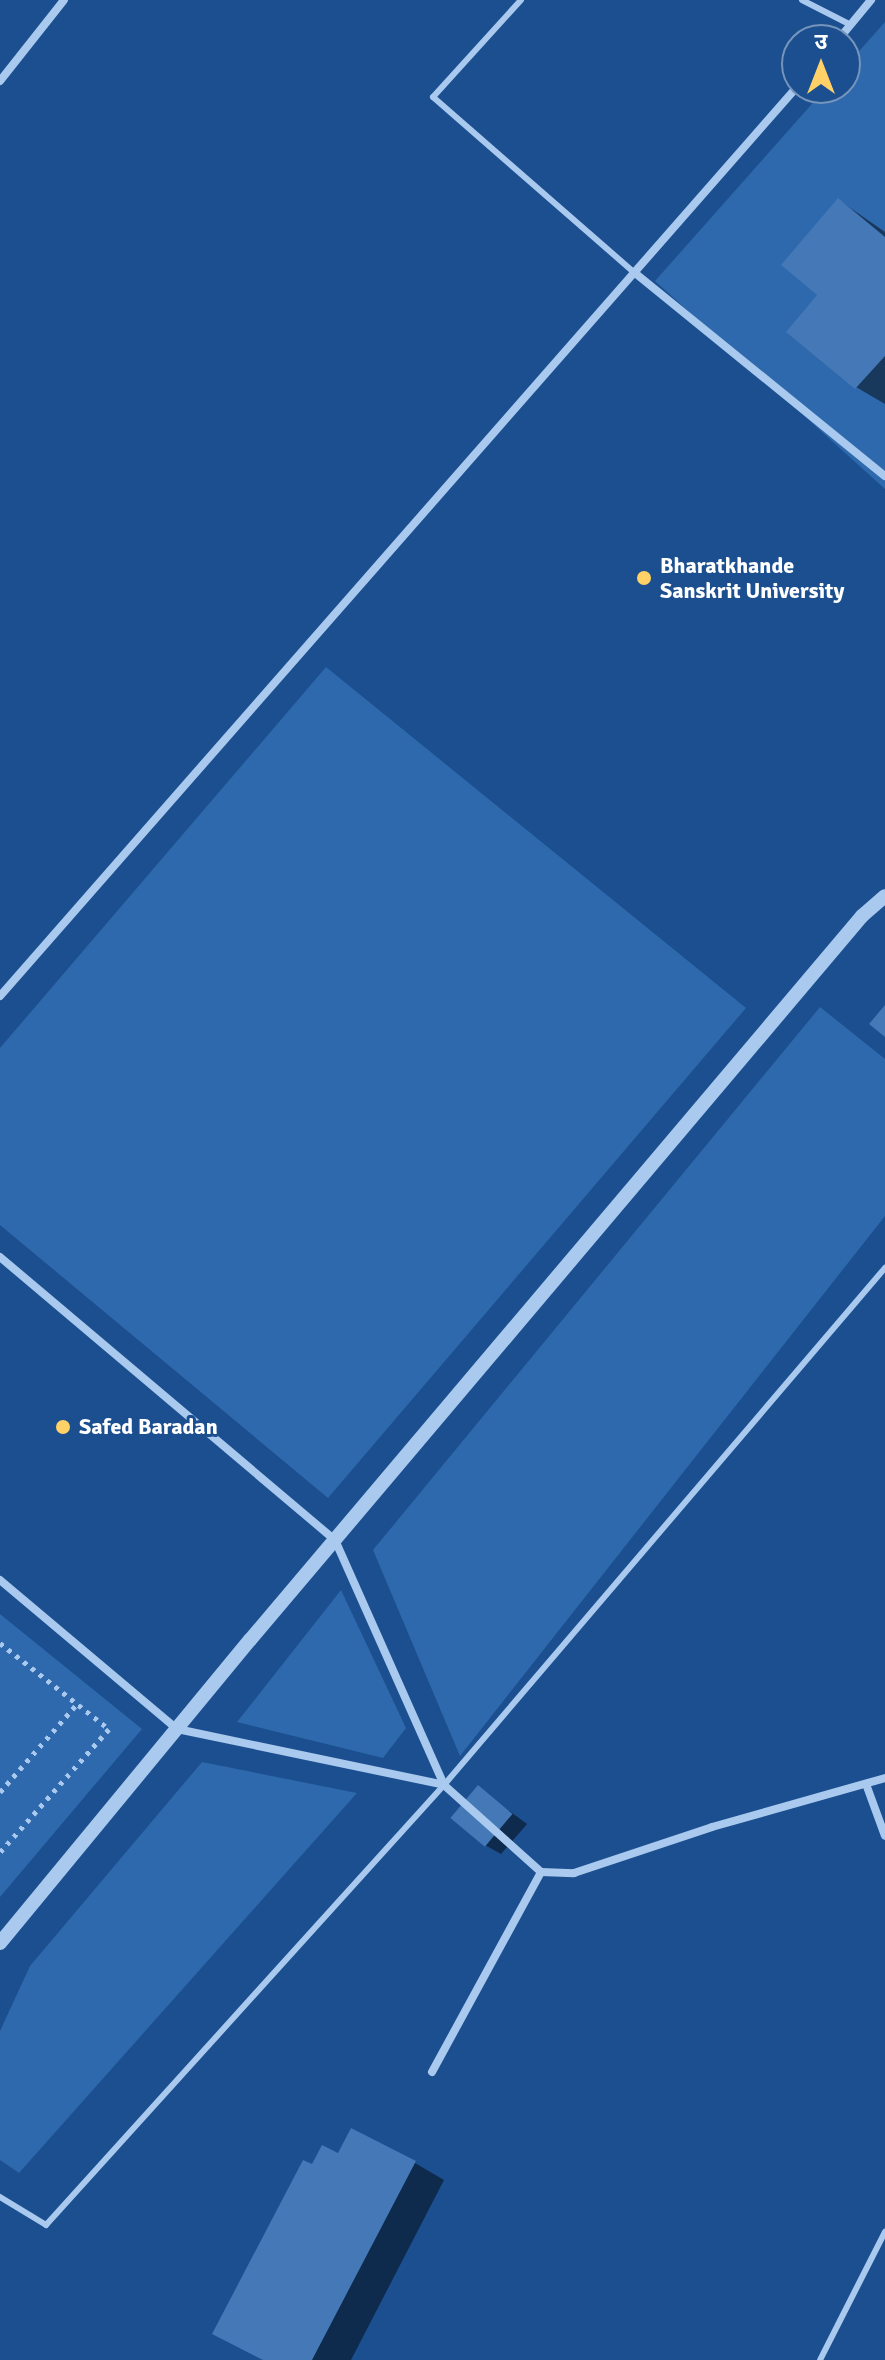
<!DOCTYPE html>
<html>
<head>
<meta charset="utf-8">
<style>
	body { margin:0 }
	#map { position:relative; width:885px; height:2360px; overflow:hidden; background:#1b4f8f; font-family:Signika,"Noto Sans Devanagari",sans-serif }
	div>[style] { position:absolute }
	.green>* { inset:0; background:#2e69ad }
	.shadow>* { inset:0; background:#0007 }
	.building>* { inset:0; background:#4478b7; transform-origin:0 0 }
	.path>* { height:5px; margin-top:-2.5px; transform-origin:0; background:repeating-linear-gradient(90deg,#a9c9ee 0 4px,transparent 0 10px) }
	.service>* { height:6px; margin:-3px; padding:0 3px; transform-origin:3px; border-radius:3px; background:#a9c9ee }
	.minor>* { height:8px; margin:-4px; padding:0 4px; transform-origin:4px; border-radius:4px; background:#a9c9ee }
	.tertiary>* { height:14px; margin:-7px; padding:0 7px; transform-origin:7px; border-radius:7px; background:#a9c9ee }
	.dots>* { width:22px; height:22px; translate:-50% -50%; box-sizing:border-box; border:4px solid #1b4f8f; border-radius:50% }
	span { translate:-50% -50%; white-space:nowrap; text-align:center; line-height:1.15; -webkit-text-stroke:6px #1b4f8f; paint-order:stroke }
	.poi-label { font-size:22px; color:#fff; font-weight:700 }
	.left { translate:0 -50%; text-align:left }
	.north { position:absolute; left:781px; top:24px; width:80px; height:80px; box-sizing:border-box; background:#1b4f8f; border:2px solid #7695bc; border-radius:50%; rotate:0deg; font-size:22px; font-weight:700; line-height:32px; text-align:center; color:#fff }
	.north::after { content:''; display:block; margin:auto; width:28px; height:36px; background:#ffd166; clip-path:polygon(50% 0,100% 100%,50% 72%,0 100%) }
</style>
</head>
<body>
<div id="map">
	<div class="green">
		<div style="clip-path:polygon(885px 22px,885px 489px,655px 281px,826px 88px,845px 88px,845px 67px)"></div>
		<div style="clip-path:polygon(326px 667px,746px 1008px,328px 1498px,0 1225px,0 1048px)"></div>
		<div style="clip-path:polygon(820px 1007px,885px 1059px,885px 1216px,460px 1756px,373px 1550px)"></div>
		<div style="clip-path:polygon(341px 1590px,406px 1728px,383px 1758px,237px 1722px)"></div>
		<div style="clip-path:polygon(0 1614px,142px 1729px,0 1897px)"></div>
		<div style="clip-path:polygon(202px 1762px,357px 1793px,19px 2173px,0 2160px,0 2031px,30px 1966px)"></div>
	</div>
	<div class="shadow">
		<div style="clip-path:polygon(839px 200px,885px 232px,885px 404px,856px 387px,819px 294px)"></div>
		<div style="clip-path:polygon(478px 1788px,527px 1824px,501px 1854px,485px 1845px)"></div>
		<div style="clip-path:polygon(339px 2156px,415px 2163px,444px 2180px,351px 2360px,263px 2360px)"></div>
	</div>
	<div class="building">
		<div style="clip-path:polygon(838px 198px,885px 237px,885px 356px,855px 389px,786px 332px,817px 295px,781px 265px)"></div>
		<div style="clip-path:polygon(885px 1005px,885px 1037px,869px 1024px)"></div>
		<div style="left:478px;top:1785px;width:45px;height:43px;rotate:40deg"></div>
		<div style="clip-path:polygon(351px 2128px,416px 2161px,312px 2360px,263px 2360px,212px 2334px,303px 2160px,312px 2164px,322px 2145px,338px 2153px)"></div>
	</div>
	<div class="path">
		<div style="left:0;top:1643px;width:139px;rotate:38.3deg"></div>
		<div style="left:109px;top:1729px;width:164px;rotate:131.5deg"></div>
		<div style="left:0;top:1792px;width:117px;rotate:-48.8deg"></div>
	</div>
	<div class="service">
		<div style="left:521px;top:0;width:131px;rotate:132.2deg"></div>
		<div style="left:433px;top:97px;width:268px;rotate:41.1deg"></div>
		<div style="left:802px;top:0;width:55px;rotate:27deg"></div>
		<div style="left:0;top:2197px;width:54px;rotate:31.3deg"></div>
		<div style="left:46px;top:2225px;width:593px;rotate:-47.87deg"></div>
		<div style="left:444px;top:1785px;width:680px;rotate:-49.54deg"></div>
		<div style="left:820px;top:2360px;width:144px;rotate:-63.1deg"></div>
	</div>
	<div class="minor">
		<div style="left:838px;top:40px;width:52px;rotate:-50.5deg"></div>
		<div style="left:0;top:81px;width:103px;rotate:-51.7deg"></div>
		<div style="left:635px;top:273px;width:322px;rotate:39.1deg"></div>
		<div style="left:0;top:996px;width:1209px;rotate:-48.76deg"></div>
		<div style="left:0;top:1257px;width:439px;rotate:40.2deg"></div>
		<div style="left:335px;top:1540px;width:268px;rotate:66deg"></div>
		<div style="left:444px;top:1785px;width:130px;rotate:41.9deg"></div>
		<div style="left:541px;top:1872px;width:33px;rotate:2deg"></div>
		<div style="left:574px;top:1873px;width:145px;rotate:-18.4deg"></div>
		<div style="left:712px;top:1827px;width:180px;rotate:-15.8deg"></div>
		<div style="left:0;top:1580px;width:231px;rotate:40.1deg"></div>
		<div style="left:177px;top:1729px;width:273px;rotate:11.8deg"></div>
		<div style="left:866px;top:1784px;width:55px;rotate:69.9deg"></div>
		<div style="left:432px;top:2072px;width:228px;rotate:-61.4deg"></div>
	</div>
	<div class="tertiary">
		<div style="left:0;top:1943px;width:393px;rotate:-50.5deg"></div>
		<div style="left:250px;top:1640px;width:948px;rotate:-49.79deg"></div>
		<div style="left:862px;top:916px;width:30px;rotate:-41deg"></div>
	</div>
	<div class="dots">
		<div style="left:644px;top:578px;background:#ffd166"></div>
		<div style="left:63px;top:1427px;background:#ffd166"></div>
	</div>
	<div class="poi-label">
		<span class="left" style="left:660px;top:578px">Bharatkhande<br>Sanskrit University</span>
		<span class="left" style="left:79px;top:1427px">Safed Baradan</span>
	</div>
	<div class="north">उ</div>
</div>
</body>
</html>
